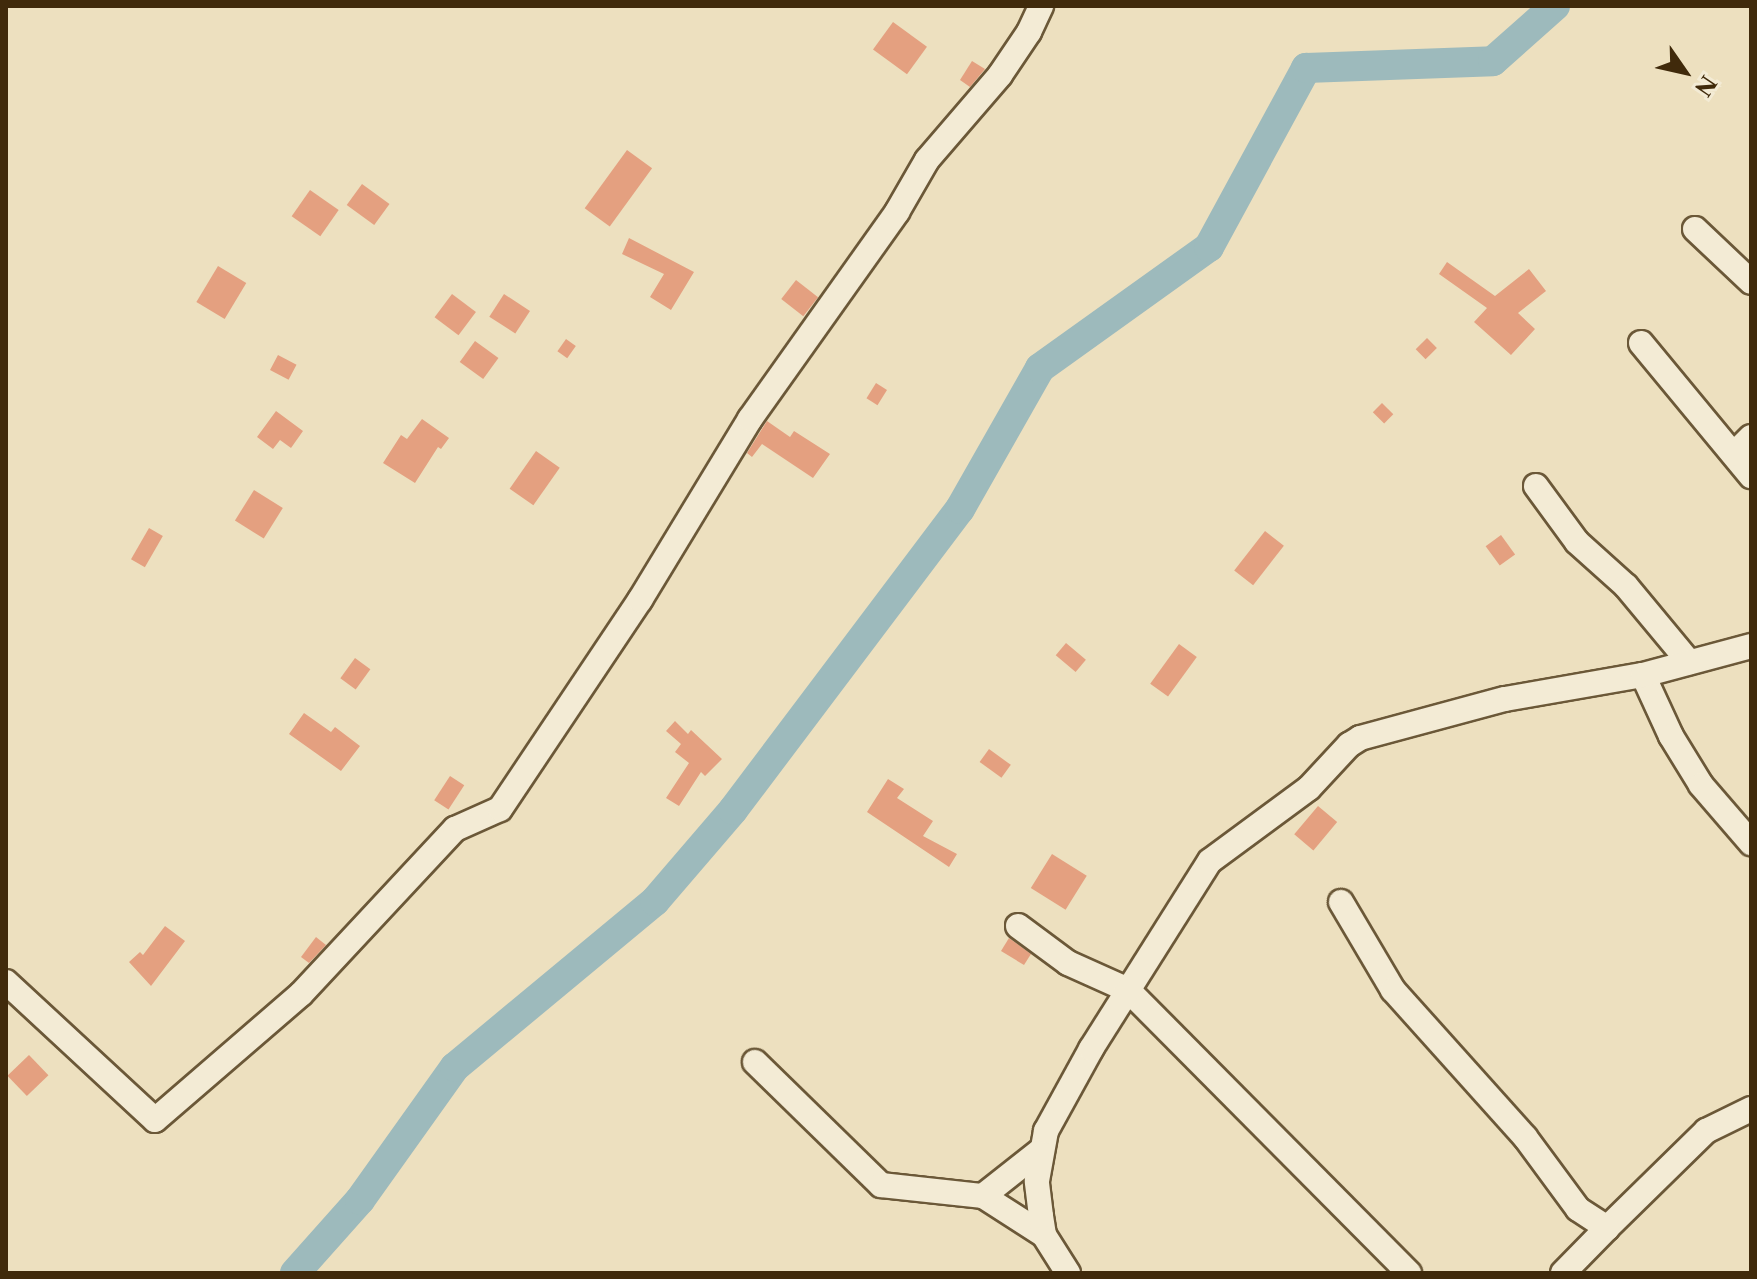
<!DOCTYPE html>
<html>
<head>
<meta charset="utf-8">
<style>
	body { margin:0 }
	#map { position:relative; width:1757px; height:1279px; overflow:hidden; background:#ede0bf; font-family:"Libre Caslon Text",serif }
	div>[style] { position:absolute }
	.river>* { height:30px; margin:-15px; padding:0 15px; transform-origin:15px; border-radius:15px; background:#9dbabc }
	.building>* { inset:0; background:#e4a080; transform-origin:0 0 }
	.roads { filter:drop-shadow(2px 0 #6b5838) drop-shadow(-2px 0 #6b5838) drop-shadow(0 2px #6b5838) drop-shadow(0 -2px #6b5838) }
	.minor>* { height:24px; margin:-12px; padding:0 12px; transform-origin:12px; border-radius:12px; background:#f3ebd5 }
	span { translate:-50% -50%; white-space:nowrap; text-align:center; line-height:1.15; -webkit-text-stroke:7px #f3ebd5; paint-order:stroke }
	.frame { position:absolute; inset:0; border:8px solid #402a0b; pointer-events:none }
	.north { position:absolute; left:1645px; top:32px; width:80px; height:80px; -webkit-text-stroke:6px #f3ebd5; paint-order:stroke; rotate:124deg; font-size:22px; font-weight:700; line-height:32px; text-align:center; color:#402a0b }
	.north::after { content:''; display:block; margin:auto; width:28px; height:36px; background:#402a0b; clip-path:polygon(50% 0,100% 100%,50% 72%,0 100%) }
</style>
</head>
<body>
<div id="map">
	<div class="river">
		<div style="left:295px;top:1273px;width:98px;rotate:-48.3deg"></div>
		<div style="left:360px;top:1200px;width:163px;rotate:-54.5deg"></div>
		<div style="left:455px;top:1067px;width:260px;rotate:-39.7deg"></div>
		<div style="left:655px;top:901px;width:120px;rotate:-49.4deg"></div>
		<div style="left:733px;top:810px;width:377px;rotate:-53deg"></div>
		<div style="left:960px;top:509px;width:162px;rotate:-60.4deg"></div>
		<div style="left:1040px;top:368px;width:208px;rotate:-35.6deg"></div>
		<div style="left:1209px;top:247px;width:204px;rotate:-61.5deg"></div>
		<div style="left:1306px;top:68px;width:187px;rotate:-2.1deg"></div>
		<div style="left:1493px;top:61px;width:83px;rotate:-41.6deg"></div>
	</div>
	<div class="building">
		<div style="left:893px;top:22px;width:42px;height:34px;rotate:36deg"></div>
		<div style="clip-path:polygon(972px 61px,985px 69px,970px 87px,960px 80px)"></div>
		<div style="left:627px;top:150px;width:31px;height:72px;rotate:36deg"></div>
		<div style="left:362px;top:184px;width:34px;height:26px;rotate:36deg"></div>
		<div style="left:310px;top:190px;width:35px;height:32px;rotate:35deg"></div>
		<div style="clip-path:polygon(629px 238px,694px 272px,671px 310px,650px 297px,664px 274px,622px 254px)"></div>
		<div style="clip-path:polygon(1447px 262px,1495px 296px,1529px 269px,1546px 291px,1518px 313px,1535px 329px,1511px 355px,1474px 322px,1487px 308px,1439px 274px)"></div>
		<div style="left:218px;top:266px;width:33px;height:42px;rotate:31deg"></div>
		<div style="left:796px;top:280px;width:28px;height:24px;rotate:38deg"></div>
		<div style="left:452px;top:294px;width:30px;height:29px;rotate:37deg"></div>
		<div style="left:504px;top:294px;width:31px;height:27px;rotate:33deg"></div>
		<div style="left:1427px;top:338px;width:14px;height:16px;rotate:45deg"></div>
		<div style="left:566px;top:339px;width:12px;height:15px;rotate:35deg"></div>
		<div style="left:475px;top:341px;width:29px;height:26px;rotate:36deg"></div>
		<div style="left:278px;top:355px;width:21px;height:17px;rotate:28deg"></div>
		<div style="left:876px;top:383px;width:13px;height:18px;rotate:32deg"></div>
		<div style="left:1382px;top:403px;width:16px;height:13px;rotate:45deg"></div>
		<div style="clip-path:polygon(276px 411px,303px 431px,291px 448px,280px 440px,273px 449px,257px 437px)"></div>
		<div style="clip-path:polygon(422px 419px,449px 438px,441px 449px,438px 447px,415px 483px,383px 463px,401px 435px,407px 439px)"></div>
		<div style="clip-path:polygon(767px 421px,790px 437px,794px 431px,830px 454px,813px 478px,762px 444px,752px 457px,747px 453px)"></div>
		<div style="left:536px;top:451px;width:29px;height:46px;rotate:35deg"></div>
		<div style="left:254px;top:490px;width:34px;height:36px;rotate:32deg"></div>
		<div style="left:149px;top:528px;width:16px;height:36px;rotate:30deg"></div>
		<div style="left:1265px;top:531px;width:24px;height:50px;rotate:38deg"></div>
		<div style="left:1501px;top:535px;width:24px;height:19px;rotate:54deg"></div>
		<div style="left:1066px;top:643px;width:26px;height:16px;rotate:40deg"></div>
		<div style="left:1179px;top:644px;width:22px;height:49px;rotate:36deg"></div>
		<div style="left:355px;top:658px;width:19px;height:25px;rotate:36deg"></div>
		<div style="clip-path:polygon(304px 713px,331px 732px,335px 727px,360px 746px,341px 771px,289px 734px)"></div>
		<div style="clip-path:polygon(675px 721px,688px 734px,691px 730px,722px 759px,705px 776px,701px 772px,679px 806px,666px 798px,689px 763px,675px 752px,681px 744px,666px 731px)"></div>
		<div style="left:989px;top:749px;width:27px;height:16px;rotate:36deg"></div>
		<div style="left:450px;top:776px;width:17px;height:29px;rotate:33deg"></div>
		<div style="clip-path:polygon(888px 779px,904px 789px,897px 798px,933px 821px,923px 836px,957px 854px,949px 867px,867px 812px)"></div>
		<div style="left:1318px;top:806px;width:25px;height:37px;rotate:40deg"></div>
		<div style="left:1052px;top:854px;width:41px;height:40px;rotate:32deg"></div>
		<div style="clip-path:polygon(165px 926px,185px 941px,151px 986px,129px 962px,140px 952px,143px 955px)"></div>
		<div style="clip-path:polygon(316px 937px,326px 945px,309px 963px,301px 957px)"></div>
		<div style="clip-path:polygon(1009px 938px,1031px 954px,1024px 965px,1001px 951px)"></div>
		<div style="left:29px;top:1055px;width:28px;height:30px;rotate:46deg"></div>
	</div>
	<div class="roads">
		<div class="minor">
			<div style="left:1695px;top:229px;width:77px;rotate:43.4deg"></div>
			<div style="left:1641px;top:343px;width:173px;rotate:50.4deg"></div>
			<div style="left:1734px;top:454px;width:24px;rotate:-45deg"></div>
			<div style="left:1536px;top:486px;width:69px;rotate:53.8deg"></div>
			<div style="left:1577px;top:542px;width:66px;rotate:41.9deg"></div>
			<div style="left:1626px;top:586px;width:99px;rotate:50.3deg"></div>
			<div style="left:1643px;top:675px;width:67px;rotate:65.3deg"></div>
			<div style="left:1671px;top:736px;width:57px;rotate:58.5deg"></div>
			<div style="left:1701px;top:785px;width:77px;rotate:49.2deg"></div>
			<div style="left:1341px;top:902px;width:102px;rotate:59.4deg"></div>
			<div style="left:1393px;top:990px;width:198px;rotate:48.1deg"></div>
			<div style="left:1525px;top:1137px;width:89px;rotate:53.6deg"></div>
			<div style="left:1578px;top:1209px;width:35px;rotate:33deg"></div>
			<div style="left:1607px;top:1228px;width:139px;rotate:-44.4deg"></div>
			<div style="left:1706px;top:1131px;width:50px;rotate:-26.1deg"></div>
			<div style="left:1018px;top:926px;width:62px;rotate:36.5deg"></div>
			<div style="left:1068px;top:963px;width:66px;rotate:24.2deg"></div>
			<div style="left:1128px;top:990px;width:399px;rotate:45.2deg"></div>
			<div style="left:6px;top:982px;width:203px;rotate:42.8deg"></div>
			<div style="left:155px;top:1120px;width:193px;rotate:-40.8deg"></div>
			<div style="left:301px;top:994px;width:226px;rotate:-47deg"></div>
			<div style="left:455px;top:829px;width:49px;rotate:-24deg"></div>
			<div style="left:500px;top:809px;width:252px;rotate:-56.2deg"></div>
			<div style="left:640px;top:600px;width:212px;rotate:-58.7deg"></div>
			<div style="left:750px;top:419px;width:254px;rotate:-54.6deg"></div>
			<div style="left:897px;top:212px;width:60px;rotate:-60deg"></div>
			<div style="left:927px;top:160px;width:112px;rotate:-49.3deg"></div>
			<div style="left:1000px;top:75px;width:52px;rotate:-56deg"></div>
			<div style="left:1029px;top:32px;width:29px;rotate:-65deg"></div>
			<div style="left:755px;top:1062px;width:176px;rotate:44.3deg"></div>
			<div style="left:881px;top:1185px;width:103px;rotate:6.2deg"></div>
			<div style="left:983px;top:1196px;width:72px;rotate:32.6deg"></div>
			<div style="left:983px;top:1196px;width:74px;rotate:-38.4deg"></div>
			<div style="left:1068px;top:1273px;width:45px;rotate:-122.3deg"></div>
			<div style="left:1044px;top:1235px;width:19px;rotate:-99deg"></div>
			<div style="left:1041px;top:1216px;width:35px;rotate:-97deg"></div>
			<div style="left:1037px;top:1181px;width:51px;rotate:-79.8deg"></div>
			<div style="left:1046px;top:1131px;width:94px;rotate:-61.2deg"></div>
			<div style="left:1091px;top:1049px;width:222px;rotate:-57.7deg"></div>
			<div style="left:1210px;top:861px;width:123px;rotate:-36.4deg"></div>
			<div style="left:1309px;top:788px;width:59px;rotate:-47.1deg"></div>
			<div style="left:1349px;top:745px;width:13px;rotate:-32deg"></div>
			<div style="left:1360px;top:738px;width:150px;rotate:-15.1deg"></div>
			<div style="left:1505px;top:699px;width:140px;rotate:-9.9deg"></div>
			<div style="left:1643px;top:675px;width:112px;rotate:-15deg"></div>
			<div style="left:1563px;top:1273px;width:63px;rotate:-45.6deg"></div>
		</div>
	</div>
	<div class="frame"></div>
	<div class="north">N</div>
</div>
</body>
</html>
